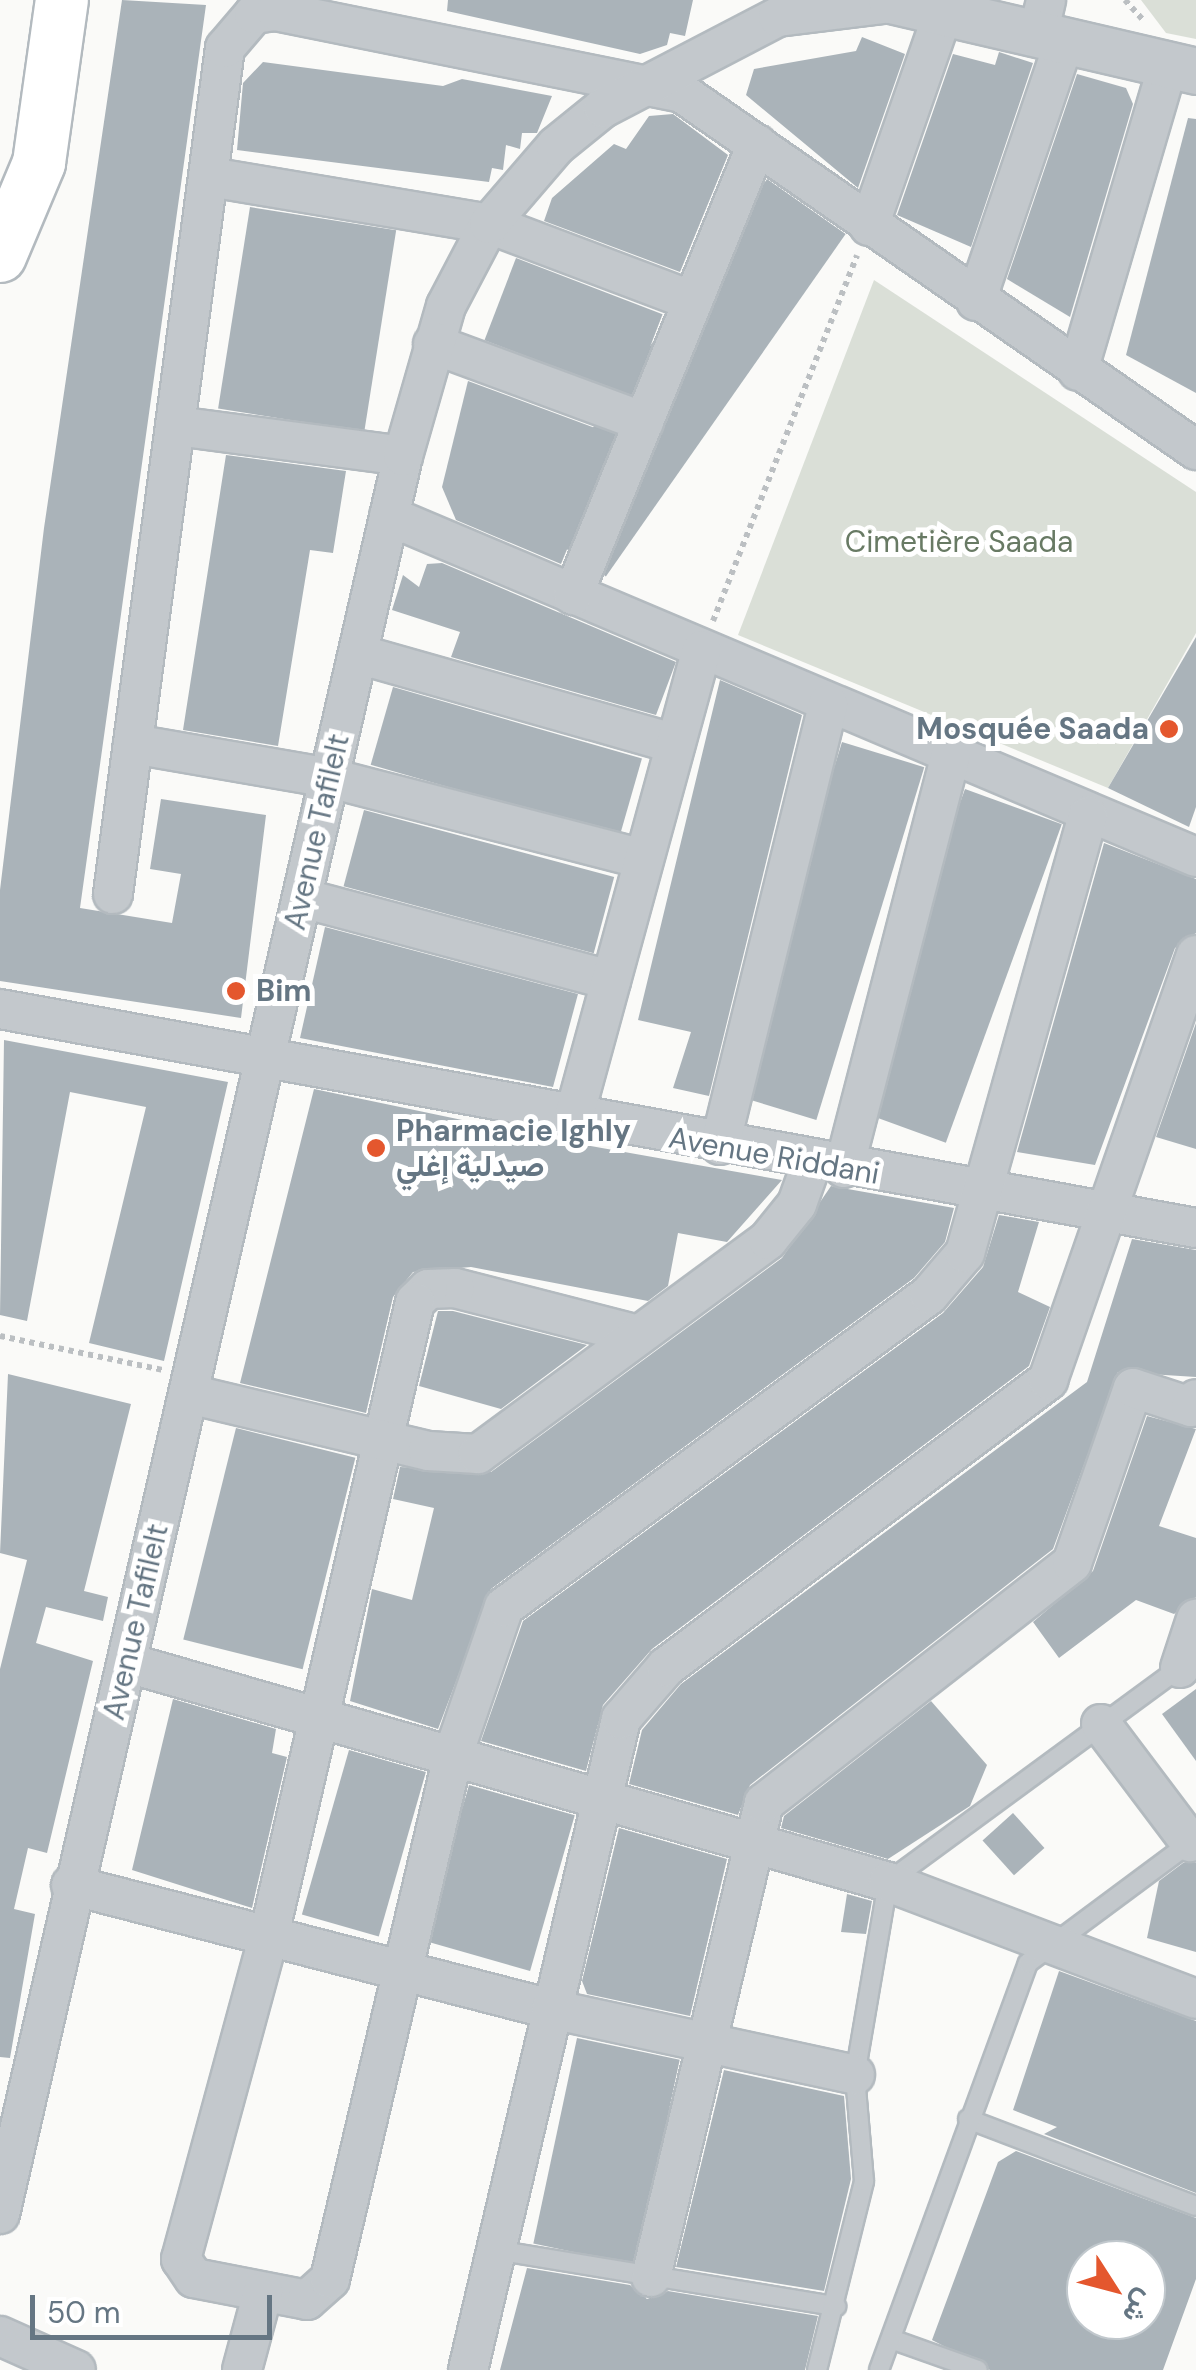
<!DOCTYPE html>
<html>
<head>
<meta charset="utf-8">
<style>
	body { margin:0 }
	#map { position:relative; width:1196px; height:2370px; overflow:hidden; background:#fafaf8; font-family:"DM Sans",Vazirmatn,sans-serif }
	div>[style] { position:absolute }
	.green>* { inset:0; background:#dadfd7 }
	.building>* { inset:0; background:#aab3b9; transform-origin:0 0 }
	.path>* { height:6px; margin-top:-3px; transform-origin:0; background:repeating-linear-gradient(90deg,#bbbfc2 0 5px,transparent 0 10px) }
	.roads { filter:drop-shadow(2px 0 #b3babf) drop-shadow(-2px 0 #b3babf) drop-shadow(0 2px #b3babf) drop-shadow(0 -2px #b3babf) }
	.service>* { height:18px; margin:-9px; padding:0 9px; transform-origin:9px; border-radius:9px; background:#c3c8cc }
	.minor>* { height:38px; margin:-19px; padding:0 19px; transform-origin:19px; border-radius:19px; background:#c3c8cc }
	.tertiary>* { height:45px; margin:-22.5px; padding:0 22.5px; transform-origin:22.5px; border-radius:22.5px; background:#c3c8cc }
	.secondary>* { height:52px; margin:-26px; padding:0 26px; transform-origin:26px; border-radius:26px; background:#fff }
	.dots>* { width:28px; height:28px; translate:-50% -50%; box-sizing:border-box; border:5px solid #fff; border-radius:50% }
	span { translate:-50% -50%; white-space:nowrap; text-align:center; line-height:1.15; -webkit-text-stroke:10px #fff; paint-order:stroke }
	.park-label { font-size:30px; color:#687a64 }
	.poi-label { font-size:30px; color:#657683; font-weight:700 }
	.right { translate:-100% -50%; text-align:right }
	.left { translate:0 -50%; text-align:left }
	.street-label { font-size:30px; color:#657683 }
	.north { position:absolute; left:1066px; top:2240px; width:100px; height:100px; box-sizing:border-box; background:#fff; border:2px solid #c1c8cd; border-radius:50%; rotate:126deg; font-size:28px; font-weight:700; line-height:40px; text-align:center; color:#657683 }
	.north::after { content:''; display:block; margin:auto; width:35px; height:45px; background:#e4572e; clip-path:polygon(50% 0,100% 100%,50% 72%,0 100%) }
	.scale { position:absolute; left:30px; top:2295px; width:242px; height:45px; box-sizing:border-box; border:5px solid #657683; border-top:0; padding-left:12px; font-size:30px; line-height:35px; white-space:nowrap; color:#657683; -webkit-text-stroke:8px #fff; paint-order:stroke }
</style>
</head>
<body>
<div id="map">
	<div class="green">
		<div style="clip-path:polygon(1141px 0,1196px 0,1196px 39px,1166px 33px)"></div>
		<div style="clip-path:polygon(874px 280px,1196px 492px,1196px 633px,1108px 788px,738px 635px)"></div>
	</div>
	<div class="building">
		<div style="clip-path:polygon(122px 0,206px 5px,80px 908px,172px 923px,181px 874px,150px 869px,161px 799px,266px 815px,241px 1018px,0 981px,0 890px,44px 528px)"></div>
		<div style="clip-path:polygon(448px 0,693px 0,685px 36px,670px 33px,667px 45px,640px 54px,447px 11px)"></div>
		<div style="clip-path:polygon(862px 37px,905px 54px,858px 188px,746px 95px,754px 69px,856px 51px)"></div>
		<div style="clip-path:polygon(999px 52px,1033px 63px,971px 247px,897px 215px,953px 54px,995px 65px)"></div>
		<div style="clip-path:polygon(263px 62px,443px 86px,462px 79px,552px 96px,537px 133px,522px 133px,520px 149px,506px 145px,503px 170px,492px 168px,489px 182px,237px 150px,243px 83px)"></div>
		<div style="clip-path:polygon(1077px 74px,1126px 88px,1133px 104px,1070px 317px,1007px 279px)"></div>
		<div style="clip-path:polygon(673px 114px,728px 155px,680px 272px,544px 221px,552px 198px,614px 144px,626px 149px,649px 116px)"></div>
		<div style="clip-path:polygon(1188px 118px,1196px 119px,1196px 393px,1126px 355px)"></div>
		<div style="left:767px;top:179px;width:96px;height:418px;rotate:35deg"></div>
		<div style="left:250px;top:207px;width:148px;height:204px;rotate:9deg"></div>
		<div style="left:516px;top:258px;width:157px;height:88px;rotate:21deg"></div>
		<div style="clip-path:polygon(468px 381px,614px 435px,561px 564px,456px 520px,442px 487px)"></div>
		<div style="clip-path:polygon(226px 455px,346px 471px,333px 553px,310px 550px,278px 746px,183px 730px)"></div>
		<div style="clip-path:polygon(442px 563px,676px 662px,656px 715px,451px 657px,460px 632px,392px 610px,403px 575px,419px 587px,427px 564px)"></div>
		<div style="clip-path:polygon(1196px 637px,1196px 807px,1189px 827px,1108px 788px)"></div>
		<div style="clip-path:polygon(720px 680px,802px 715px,709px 1096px,673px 1088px,691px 1032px,638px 1020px)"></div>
		<div style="left:393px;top:687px;width:259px;height:81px;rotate:16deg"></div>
		<div style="left:842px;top:742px;width:86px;height:369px;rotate:17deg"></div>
		<div style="left:965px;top:789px;width:103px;height:339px;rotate:20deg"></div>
		<div style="left:364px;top:810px;width:259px;height:79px;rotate:15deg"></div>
		<div style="clip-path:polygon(1104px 843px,1196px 879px,1196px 933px,1175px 948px,1095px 1165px,1017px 1152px)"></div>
		<div style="clip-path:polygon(325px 927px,578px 994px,553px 1087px,300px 1038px)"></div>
		<div style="clip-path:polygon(1196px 1023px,1196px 1149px,1156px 1137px)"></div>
		<div style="clip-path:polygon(4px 1040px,228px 1082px,164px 1361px,89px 1343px,146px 1107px,70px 1092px,27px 1321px,0 1315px)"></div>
		<div style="clip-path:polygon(314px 1089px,568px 1142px,782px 1180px,727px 1242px,678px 1233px,668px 1286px,648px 1301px,471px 1267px,413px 1272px,393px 1297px,366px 1413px,240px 1383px)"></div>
		<div style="clip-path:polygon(831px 1186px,954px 1208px,945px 1242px,914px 1278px,491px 1589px,438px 1729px,350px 1701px,372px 1589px,412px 1600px,434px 1508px,393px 1499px,400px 1467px,491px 1472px,782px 1258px)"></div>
		<div style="clip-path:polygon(999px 1215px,1039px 1222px,1018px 1292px,1050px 1307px,1029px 1366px,652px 1649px,603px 1705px,586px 1771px,481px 1741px,523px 1621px,943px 1313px,983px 1267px)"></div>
		<div style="clip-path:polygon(1132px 1239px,1196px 1250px,1196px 1377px,1118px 1372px,1053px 1549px,750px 1785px,738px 1815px,629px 1784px,642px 1730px,681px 1684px,1087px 1382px)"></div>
		<div style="clip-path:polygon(438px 1311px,453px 1311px,587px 1345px,501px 1409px,419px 1386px)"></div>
		<div style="clip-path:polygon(8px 1374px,131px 1404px,84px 1591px,108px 1597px,103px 1621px,46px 1607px,36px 1643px,93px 1661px,47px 1853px,28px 1848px,14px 1909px,35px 1914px,10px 2058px,0 2057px,0 1669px,27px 1560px,0 1553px)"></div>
		<div style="clip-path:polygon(1147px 1416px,1196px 1429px,1159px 1526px,1196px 1538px,1196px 1597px,1174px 1614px,1136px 1600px,1059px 1658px,1033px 1622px,1093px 1571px)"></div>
		<div style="left:236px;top:1428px;width:123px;height:218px;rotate:14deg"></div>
		<div style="clip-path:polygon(1196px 1689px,1196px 1761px,1162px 1714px)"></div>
		<div style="clip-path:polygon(173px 1699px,276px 1729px,272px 1753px,287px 1757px,252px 1908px,132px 1870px)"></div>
		<div style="clip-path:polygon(931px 1701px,987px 1765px,970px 1806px,888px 1859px,781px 1828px,784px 1816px)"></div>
		<div style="left:349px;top:1750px;width:80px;height:171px;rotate:16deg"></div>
		<div style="left:469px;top:1785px;width:110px;height:162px;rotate:16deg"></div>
		<div style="left:1013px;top:1813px;width:47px;height:41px;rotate:48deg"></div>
		<div style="clip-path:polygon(619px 1828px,727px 1859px,690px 2016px,587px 1994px,582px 1981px)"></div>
		<div style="clip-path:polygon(1183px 1863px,1196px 1863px,1196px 1952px,1147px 1938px,1159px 1881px)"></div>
		<div style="clip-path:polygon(847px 1894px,872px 1901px,866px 1934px,841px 1932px)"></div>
		<div style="clip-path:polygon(1059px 1971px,1196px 2021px,1196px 2193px,1044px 2134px,1057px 2127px,1013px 2110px)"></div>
		<div style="left:577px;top:2038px;width:105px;height:210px;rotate:12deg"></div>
		<div style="clip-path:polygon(724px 2070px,844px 2096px,851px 2179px,824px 2291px,676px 2267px)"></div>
		<div style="clip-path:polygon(evenodd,1016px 2151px,1196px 2218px,1196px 2279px,1163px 2370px,990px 2370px,932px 2340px,998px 2162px,1016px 2151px,1086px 2260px,1146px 2260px,1146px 2320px,1086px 2320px,1086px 2260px)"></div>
		<div style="clip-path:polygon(527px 2268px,630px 2285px,647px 2299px,668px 2291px,818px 2316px,805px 2370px,500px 2370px)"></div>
	</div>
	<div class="path">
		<div style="left:1125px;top:0;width:27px;rotate:48deg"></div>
		<div style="left:713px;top:621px;width:393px;rotate:-68.5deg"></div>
		<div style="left:0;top:1336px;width:167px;rotate:11.8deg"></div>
	</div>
	<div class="roads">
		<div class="service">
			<div style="left:968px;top:2119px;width:244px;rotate:20.9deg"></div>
			<div style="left:496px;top:2250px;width:345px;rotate:9.4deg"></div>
			<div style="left:891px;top:2339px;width:92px;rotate:19.6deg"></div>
			<div style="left:817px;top:2370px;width:195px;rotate:-76deg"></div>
			<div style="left:864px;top:2181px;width:106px;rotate:-94.9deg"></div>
			<div style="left:855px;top:2075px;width:196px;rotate:-80.3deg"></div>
			<div style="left:888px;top:1882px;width:366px;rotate:-36.3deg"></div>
			<div style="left:879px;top:2370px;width:433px;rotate:-69.9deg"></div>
			<div style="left:1028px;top:1963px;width:204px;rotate:-36.6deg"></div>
		</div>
		<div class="minor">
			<div style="left:1038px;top:35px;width:36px;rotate:-77deg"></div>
			<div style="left:209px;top:177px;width:284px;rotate:9.5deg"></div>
			<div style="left:489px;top:224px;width:218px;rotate:20.7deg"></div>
			<div style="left:869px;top:226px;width:225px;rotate:-70.8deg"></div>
			<div style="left:976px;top:301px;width:276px;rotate:-71.2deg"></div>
			<div style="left:433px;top:344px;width:225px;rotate:20.3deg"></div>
			<div style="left:1078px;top:371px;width:319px;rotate:-73.6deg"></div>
			<div style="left:176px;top:426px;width:229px;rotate:7.5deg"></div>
			<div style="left:389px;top:516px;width:876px;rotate:22.91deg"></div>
			<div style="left:573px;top:595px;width:487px;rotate:-67.8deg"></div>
			<div style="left:358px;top:654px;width:330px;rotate:15.8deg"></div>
			<div style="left:133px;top:744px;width:200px;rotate:9.8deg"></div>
			<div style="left:330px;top:778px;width:324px;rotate:14.5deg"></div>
			<div style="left:113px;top:894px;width:853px;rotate:-82.46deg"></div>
			<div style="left:225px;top:48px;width:45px;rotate:-49.5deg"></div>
			<div style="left:254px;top:14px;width:22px;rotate:-8deg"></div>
			<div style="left:276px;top:11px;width:414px;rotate:11.4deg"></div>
			<div style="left:682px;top:93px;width:626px;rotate:34.78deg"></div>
			<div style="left:302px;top:898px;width:320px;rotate:14.9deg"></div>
			<div style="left:0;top:1009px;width:1216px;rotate:10.38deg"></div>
			<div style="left:573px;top:1120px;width:487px;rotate:-74.7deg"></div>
			<div style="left:720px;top:1145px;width:454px;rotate:-76.2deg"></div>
			<div style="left:844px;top:1168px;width:424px;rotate:-75.5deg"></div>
			<div style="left:638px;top:1335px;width:189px;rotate:-165.6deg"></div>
			<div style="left:455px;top:1288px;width:27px;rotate:178deg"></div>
			<div style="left:428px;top:1289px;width:18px;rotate:135deg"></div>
			<div style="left:415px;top:1302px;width:654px;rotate:102.99deg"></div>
			<div style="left:268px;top:1939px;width:332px;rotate:105.2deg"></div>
			<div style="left:181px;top:2259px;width:23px;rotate:56deg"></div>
			<div style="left:194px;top:2278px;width:115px;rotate:11deg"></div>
			<div style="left:307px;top:2300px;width:31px;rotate:-42deg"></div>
			<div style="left:330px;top:2279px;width:541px;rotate:-76.76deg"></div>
			<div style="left:454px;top:1752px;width:153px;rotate:-71deg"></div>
			<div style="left:504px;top:1607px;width:527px;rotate:-36.28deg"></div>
			<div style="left:929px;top:1295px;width:55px;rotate:-49.4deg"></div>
			<div style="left:965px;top:1253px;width:454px;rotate:-74.3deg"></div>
			<div style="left:189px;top:1394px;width:246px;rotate:13.4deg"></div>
			<div style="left:428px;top:1451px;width:50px;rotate:3.4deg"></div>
			<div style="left:478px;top:1454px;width:360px;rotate:-36.4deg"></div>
			<div style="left:768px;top:1240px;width:46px;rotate:-51.1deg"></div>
			<div style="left:797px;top:1204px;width:45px;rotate:-70.3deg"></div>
			<div style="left:128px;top:1663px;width:791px;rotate:16.07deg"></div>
			<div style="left:888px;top:1882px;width:329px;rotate:20.8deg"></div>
			<div style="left:1180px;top:1668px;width:52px;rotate:-71.9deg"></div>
			<div style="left:1101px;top:1724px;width:148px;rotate:53deg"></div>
			<div style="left:71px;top:1885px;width:496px;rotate:14.5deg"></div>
			<div style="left:551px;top:2009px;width:311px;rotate:12.2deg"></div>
			<div style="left:0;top:2214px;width:1804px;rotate:-77.09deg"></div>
			<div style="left:403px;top:456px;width:156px;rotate:-74deg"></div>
			<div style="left:446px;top:306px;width:93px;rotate:-62.3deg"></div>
			<div style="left:489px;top:224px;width:103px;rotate:-49.3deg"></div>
			<div style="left:556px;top:146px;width:60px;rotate:-39deg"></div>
			<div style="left:603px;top:108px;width:197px;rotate:-27.5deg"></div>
			<div style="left:778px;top:17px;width:123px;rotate:-7deg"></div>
			<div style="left:651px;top:2277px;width:487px;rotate:-76.6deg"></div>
			<div style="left:764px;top:1803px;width:390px;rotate:-37.9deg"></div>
			<div style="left:1072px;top:1563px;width:185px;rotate:-70.8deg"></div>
			<div style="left:1133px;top:1388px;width:61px;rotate:18.1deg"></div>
			<div style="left:1191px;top:1407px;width:9px;rotate:-58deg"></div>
			<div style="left:0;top:2336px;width:83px;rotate:24.1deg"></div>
			<div style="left:242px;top:2370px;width:81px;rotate:-74.9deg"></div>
			<div style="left:468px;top:2370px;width:669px;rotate:-76.77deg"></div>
			<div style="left:621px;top:1719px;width:69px;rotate:-49.1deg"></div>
			<div style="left:666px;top:1667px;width:478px;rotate:-36.9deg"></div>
			<div style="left:1048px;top:1380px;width:450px;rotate:-70.8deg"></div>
		</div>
		<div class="tertiary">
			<div style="left:891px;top:0;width:313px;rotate:13.1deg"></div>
		</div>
		<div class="secondary">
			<div style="left:0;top:256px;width:101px;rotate:-67.2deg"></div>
			<div style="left:39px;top:163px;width:165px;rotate:-82deg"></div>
		</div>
	</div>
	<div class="dots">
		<div style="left:1169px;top:729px;background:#e4572e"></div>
		<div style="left:236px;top:991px;background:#e4572e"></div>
		<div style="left:376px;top:1148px;background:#e4572e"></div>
	</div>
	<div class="park-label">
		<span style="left:959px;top:542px">Cimetière Saada</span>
	</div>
	<div class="poi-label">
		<span class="right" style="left:1149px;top:729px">Mosquée Saada</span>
		<span class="left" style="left:256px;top:991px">Bim</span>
		<span class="left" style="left:396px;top:1148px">Pharmacie Ighly<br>صيدلية إغلي</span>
	</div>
	<div class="street-label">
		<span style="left:317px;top:832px;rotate:-77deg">Avenue Tafilelt</span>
		<span style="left:774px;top:1156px;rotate:10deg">Avenue Riddani</span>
		<span style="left:136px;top:1622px;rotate:-77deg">Avenue Tafilelt</span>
	</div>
	<div class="north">ش</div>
	<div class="scale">50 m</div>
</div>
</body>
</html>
